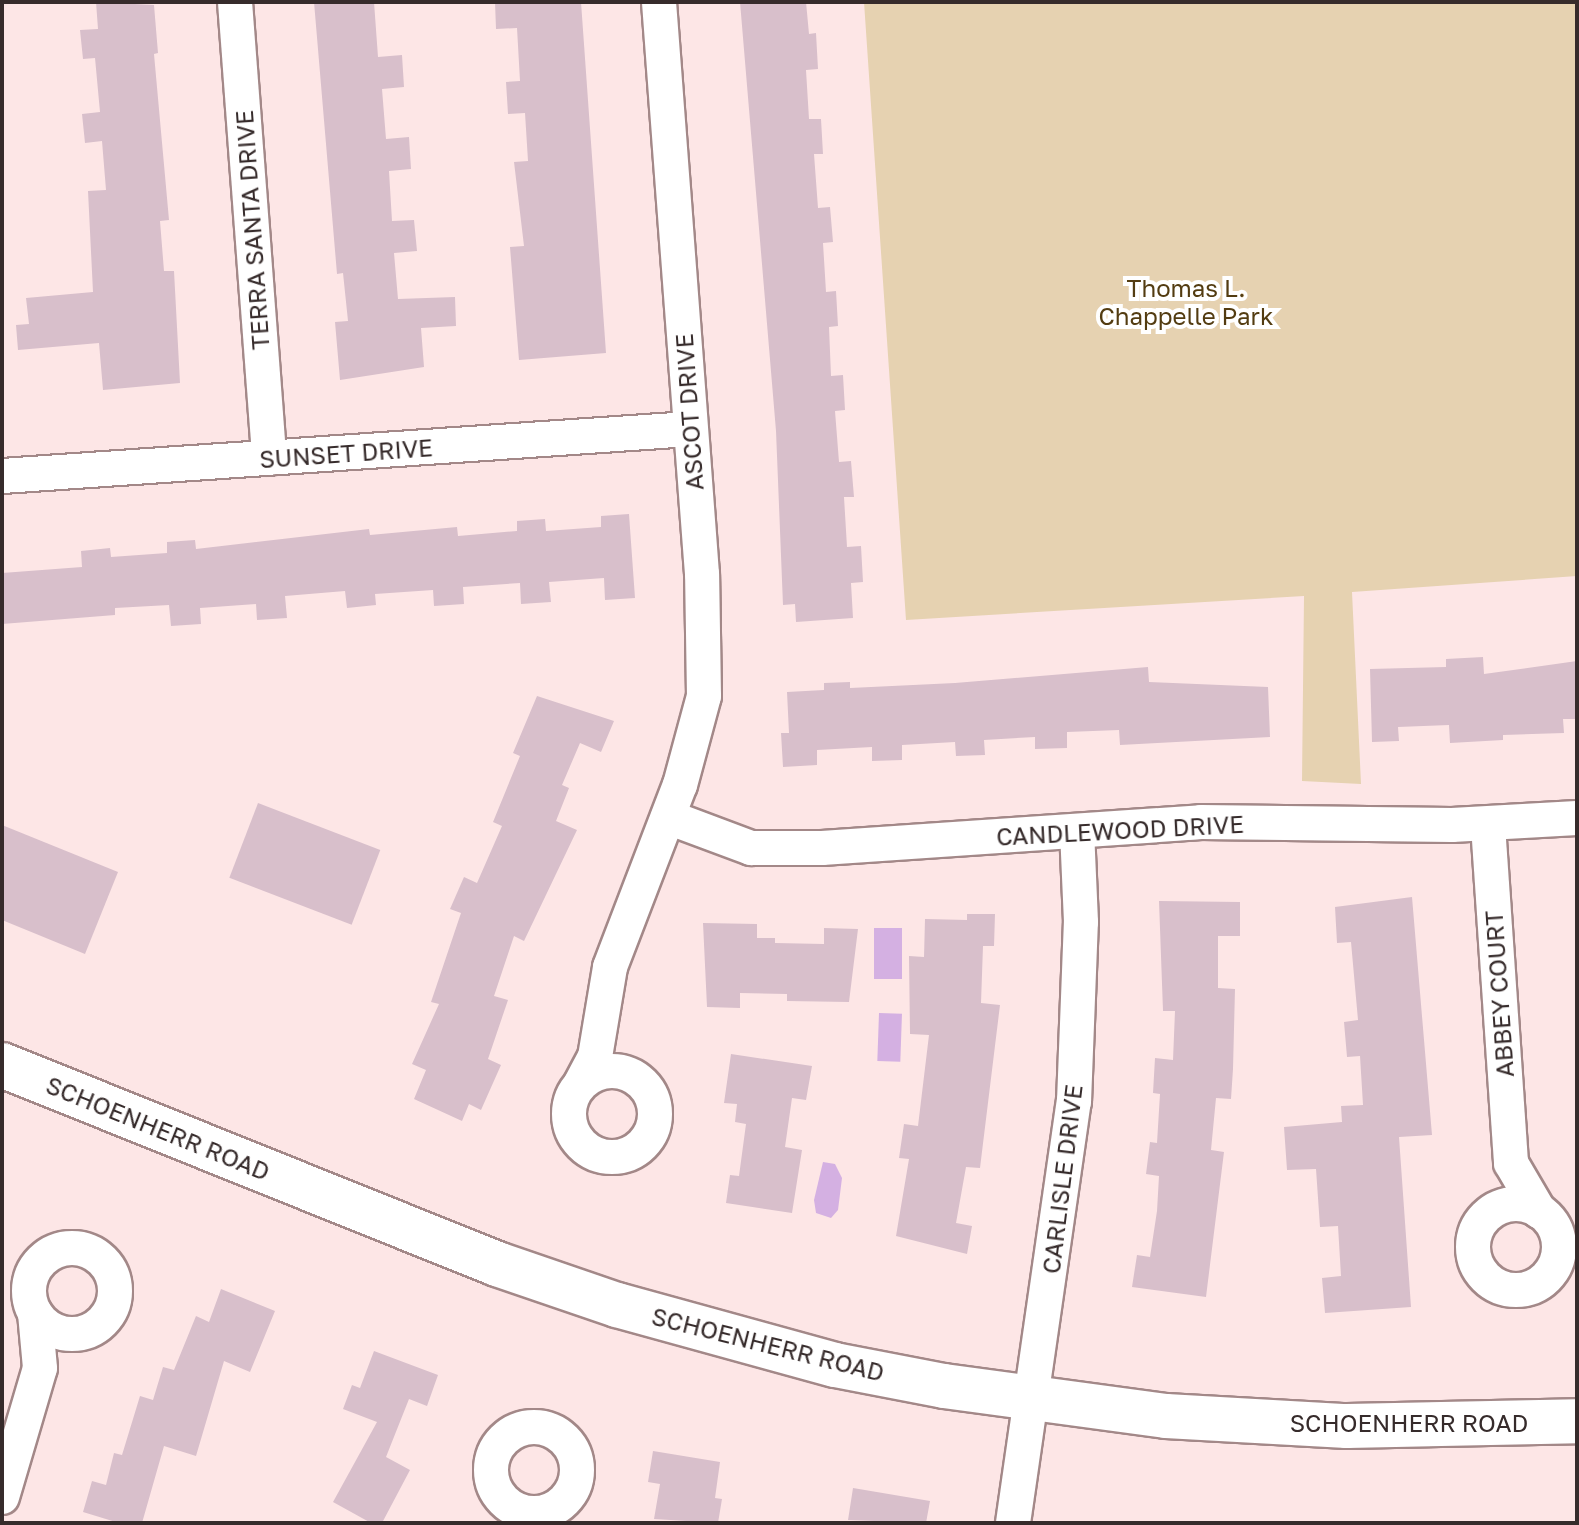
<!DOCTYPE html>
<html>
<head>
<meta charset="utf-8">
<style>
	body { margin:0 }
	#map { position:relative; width:1579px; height:1525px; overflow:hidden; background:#fde6e6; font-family:"Golos Text",sans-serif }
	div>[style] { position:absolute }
	.green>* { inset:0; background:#e6d2b1 }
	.water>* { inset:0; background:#d4b0e2; transform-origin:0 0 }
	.building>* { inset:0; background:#d8bfcb; transform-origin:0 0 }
	.roads { filter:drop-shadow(2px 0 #a38888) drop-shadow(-2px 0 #a38888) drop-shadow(0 2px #a38888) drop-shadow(0 -2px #a38888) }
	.street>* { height:34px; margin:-17px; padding:0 17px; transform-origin:17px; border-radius:17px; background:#fff }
	.street>.ring { margin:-17px; padding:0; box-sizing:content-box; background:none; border:34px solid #fff; border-radius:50% }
	.secondary>* { height:44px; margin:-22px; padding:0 22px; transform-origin:22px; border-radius:22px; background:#fff }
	span { translate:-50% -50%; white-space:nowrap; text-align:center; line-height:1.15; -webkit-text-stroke:8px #fff; paint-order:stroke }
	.street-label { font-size:24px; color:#362b2b }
	.park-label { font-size:24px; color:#533c11 }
	.frame { position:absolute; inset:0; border:4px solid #362b2b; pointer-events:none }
</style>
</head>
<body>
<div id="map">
	<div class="green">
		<div style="clip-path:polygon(864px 2px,1577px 2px,1577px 576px,1352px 592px,1361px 784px,1302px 781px,1304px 596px,906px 620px)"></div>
	</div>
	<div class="water">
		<div style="left:874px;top:928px;width:28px;height:51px"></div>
		<div style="left:879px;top:1013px;width:23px;height:48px;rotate:2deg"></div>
		<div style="clip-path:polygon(823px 1162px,835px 1164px,842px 1178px,838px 1210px,831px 1218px,816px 1213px,814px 1200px)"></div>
	</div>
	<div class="building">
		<div style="clip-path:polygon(96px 2px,154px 5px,158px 53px,154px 54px,169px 220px,160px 221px,164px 271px,174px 271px,180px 383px,103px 390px,99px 343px,18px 350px,16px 325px,29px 324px,26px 298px,93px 292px,88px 191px,106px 190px,102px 141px,85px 143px,82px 114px,100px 112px,95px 58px,83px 59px,80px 30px,98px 29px)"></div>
		<div style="clip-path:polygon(314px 2px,374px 2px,378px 57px,402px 55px,404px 87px,382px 89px,386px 139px,409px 137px,411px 169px,389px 171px,392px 221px,414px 220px,417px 251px,394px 253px,398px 299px,455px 297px,456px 326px,421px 328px,424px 367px,340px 380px,335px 322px,348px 321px,343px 273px,337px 274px)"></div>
		<div style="clip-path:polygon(495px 2px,581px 2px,606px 353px,519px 360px,510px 247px,524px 246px,514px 162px,528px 161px,525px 113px,508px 114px,506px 82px,520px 81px,517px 28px,496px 29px)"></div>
		<div style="clip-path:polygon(740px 2px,806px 2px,809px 34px,816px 33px,818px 69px,806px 70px,809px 119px,821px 119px,823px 154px,814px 154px,818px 208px,830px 207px,833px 242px,823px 243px,826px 292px,836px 291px,838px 326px,829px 327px,831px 376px,843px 375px,845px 410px,835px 411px,839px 462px,851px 461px,854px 497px,844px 497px,847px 547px,861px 546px,863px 582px,851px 583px,853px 618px,796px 622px,795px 604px,783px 605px,776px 431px)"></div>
		<div style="clip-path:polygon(629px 514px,635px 598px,605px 600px,604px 578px,549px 582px,551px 602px,521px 604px,520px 583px,463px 587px,464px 604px,434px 606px,433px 590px,375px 594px,376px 605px,347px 608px,345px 591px,285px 596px,287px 618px,257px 620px,256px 604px,200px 608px,201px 624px,171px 626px,169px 605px,115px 608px,115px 615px,2px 624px,2px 573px,82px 567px,81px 551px,110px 548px,111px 557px,167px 553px,167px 542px,195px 540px,196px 549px,369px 529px,370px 535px,457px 527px,458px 536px,517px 531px,517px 521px,545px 519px,546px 531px,601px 527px,601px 516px)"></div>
		<div style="clip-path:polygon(1483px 657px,1484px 674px,1577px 661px,1577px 719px,1563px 719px,1564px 733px,1503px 735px,1503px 740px,1450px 743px,1449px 725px,1398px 727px,1399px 741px,1372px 742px,1370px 669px,1446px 667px,1446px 659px)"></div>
		<div style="clip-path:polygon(1148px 667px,1149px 682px,1268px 687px,1270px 737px,1120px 745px,1119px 730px,1067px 732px,1067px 748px,1035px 749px,1035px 737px,984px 740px,985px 755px,956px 756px,955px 742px,902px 745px,902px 760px,872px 761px,872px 747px,817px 750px,817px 765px,783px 767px,781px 733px,789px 733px,787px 692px,824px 690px,824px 683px,850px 682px,850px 688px,955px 683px)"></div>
		<div style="clip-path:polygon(537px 696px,614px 721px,601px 752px,580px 743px,562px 785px,569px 788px,556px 821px,577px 830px,524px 941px,514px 936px,494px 996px,508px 1000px,488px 1059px,501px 1065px,481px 1110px,469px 1104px,462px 1121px,414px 1099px,426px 1070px,412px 1064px,439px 1004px,431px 1002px,461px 913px,450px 909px,464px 877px,477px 883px,502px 826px,493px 822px,520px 756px,513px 753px)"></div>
		<div style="left:258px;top:803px;width:131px;height:80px;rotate:21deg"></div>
		<div style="clip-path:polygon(2px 825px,118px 872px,85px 954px,2px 920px)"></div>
		<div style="clip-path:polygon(1412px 897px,1432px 1135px,1399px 1137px,1411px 1307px,1325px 1313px,1322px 1278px,1341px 1276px,1338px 1226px,1320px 1227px,1316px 1169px,1287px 1170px,1284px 1127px,1342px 1122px,1341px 1106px,1363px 1105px,1360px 1056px,1347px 1057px,1344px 1022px,1358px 1020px,1351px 942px,1337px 943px,1335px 907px)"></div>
		<div style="clip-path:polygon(1159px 901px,1240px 902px,1240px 936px,1218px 936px,1218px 988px,1235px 989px,1233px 1069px,1231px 1099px,1216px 1098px,1211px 1150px,1224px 1152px,1206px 1297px,1132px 1287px,1137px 1255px,1150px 1257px,1157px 1211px,1159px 1176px,1146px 1174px,1150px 1142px,1157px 1143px,1160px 1094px,1153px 1093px,1155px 1058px,1173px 1060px,1175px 1011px,1163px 1011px)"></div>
		<div style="clip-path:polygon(967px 914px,995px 914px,994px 946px,983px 946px,981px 1003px,1000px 1005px,980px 1168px,966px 1167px,956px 1223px,972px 1226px,967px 1254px,896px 1236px,909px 1159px,899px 1158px,904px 1124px,918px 1126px,929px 1035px,910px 1034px,909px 956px,924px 957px,925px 919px,967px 920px)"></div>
		<div style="clip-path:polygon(703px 923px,757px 924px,757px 938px,775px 938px,775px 943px,824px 944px,824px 928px,858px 929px,849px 1002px,787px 1001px,787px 994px,740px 993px,740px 1008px,707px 1007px)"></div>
		<div style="clip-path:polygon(731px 1054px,812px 1066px,806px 1100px,792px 1098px,785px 1147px,802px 1150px,792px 1213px,726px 1203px,730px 1175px,739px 1176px,746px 1124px,735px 1122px,737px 1104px,724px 1103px)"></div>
		<div style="clip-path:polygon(221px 1289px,275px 1311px,250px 1372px,224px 1361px,196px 1456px,164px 1446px,142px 1523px,119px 1523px,83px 1512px,92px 1481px,106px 1485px,114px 1453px,122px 1455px,140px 1396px,153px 1400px,163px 1367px,174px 1370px,196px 1316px,209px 1322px)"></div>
		<div style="clip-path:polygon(374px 1351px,438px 1375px,427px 1406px,409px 1399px,386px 1457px,410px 1470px,382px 1523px,371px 1523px,333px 1502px,377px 1422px,343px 1409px,352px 1385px,360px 1388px)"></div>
		<div style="clip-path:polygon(653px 1451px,720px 1462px,715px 1498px,722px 1499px,718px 1523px,654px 1519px,660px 1484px,648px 1482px)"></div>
		<div style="clip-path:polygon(853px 1488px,930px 1501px,926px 1523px,848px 1520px)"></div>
	</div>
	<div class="roads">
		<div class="street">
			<div style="left:235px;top:2px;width:457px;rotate:85.7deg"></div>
			<div style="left:2px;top:476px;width:690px;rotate:-3.91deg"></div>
			<div style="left:668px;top:817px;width:89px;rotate:20.5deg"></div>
			<div style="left:751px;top:848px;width:71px"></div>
			<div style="left:822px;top:848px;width:380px;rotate:-3.9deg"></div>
			<div style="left:1201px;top:822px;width:251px;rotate:0.7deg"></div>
			<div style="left:1452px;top:825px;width:125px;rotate:-3.2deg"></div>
			<div style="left:1488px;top:825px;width:339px;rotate:86.1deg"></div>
			<div style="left:1511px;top:1163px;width:56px;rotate:59.7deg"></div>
			<div class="ring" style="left:569px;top:1071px;width:52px;height:52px"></div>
			<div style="left:581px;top:1083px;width:30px;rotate:-62deg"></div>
			<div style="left:595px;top:1057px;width:91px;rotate:-80.5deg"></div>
			<div style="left:610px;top:967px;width:195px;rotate:-69deg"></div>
			<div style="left:680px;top:785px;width:92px;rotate:-74.9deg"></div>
			<div style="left:704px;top:696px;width:122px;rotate:-90.9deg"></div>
			<div style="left:702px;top:574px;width:574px;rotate:-94.3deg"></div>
			<div class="ring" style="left:1473px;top:1204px;width:52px;height:52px"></div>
			<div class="ring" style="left:29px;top:1248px;width:52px;height:52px"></div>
			<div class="ring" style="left:491px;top:1427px;width:52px;height:52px"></div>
			<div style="left:2px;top:1497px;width:134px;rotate:-73.6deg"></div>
			<div style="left:40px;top:1368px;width:55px;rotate:-95.2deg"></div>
			<div style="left:1013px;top:1523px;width:425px;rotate:-81.8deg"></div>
			<div style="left:1074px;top:1102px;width:180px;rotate:-87.8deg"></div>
			<div style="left:1081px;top:922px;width:90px;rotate:-92.5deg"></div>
		</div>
		<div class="secondary">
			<div style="left:2px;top:1065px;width:534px;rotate:21.9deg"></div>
			<div style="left:497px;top:1264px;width:127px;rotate:18.9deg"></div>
			<div style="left:617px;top:1305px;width:226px;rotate:15.4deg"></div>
			<div style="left:835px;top:1365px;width:111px;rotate:10.9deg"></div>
			<div style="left:944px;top:1386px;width:224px;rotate:7.7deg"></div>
			<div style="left:1166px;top:1416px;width:181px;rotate:3.2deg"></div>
			<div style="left:1347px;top:1426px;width:230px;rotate:-1.2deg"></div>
		</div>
	</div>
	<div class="street-label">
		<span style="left:252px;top:230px;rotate:-94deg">TERRA SANTA DRIVE</span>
		<span style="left:689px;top:412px;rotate:-94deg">ASCOT DRIVE</span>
		<span style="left:346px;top:453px;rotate:-4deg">SUNSET DRIVE</span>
		<span style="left:1120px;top:830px;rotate:-3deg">CANDLEWOOD DRIVE</span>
		<span style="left:1499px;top:994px;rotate:-94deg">ABBEY COURT</span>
		<span style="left:158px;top:1128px;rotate:22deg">SCHOENHERR ROAD</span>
		<span style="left:1062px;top:1179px;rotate:-83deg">CARLISLE DRIVE</span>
		<span style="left:768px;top:1344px;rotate:14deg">SCHOENHERR ROAD</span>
		<span style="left:1409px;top:1423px">SCHOENHERR ROAD</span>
	</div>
	<div class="park-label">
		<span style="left:1186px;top:302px">Thomas L.<br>Chappelle Park</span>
	</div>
	<div class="frame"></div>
</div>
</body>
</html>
